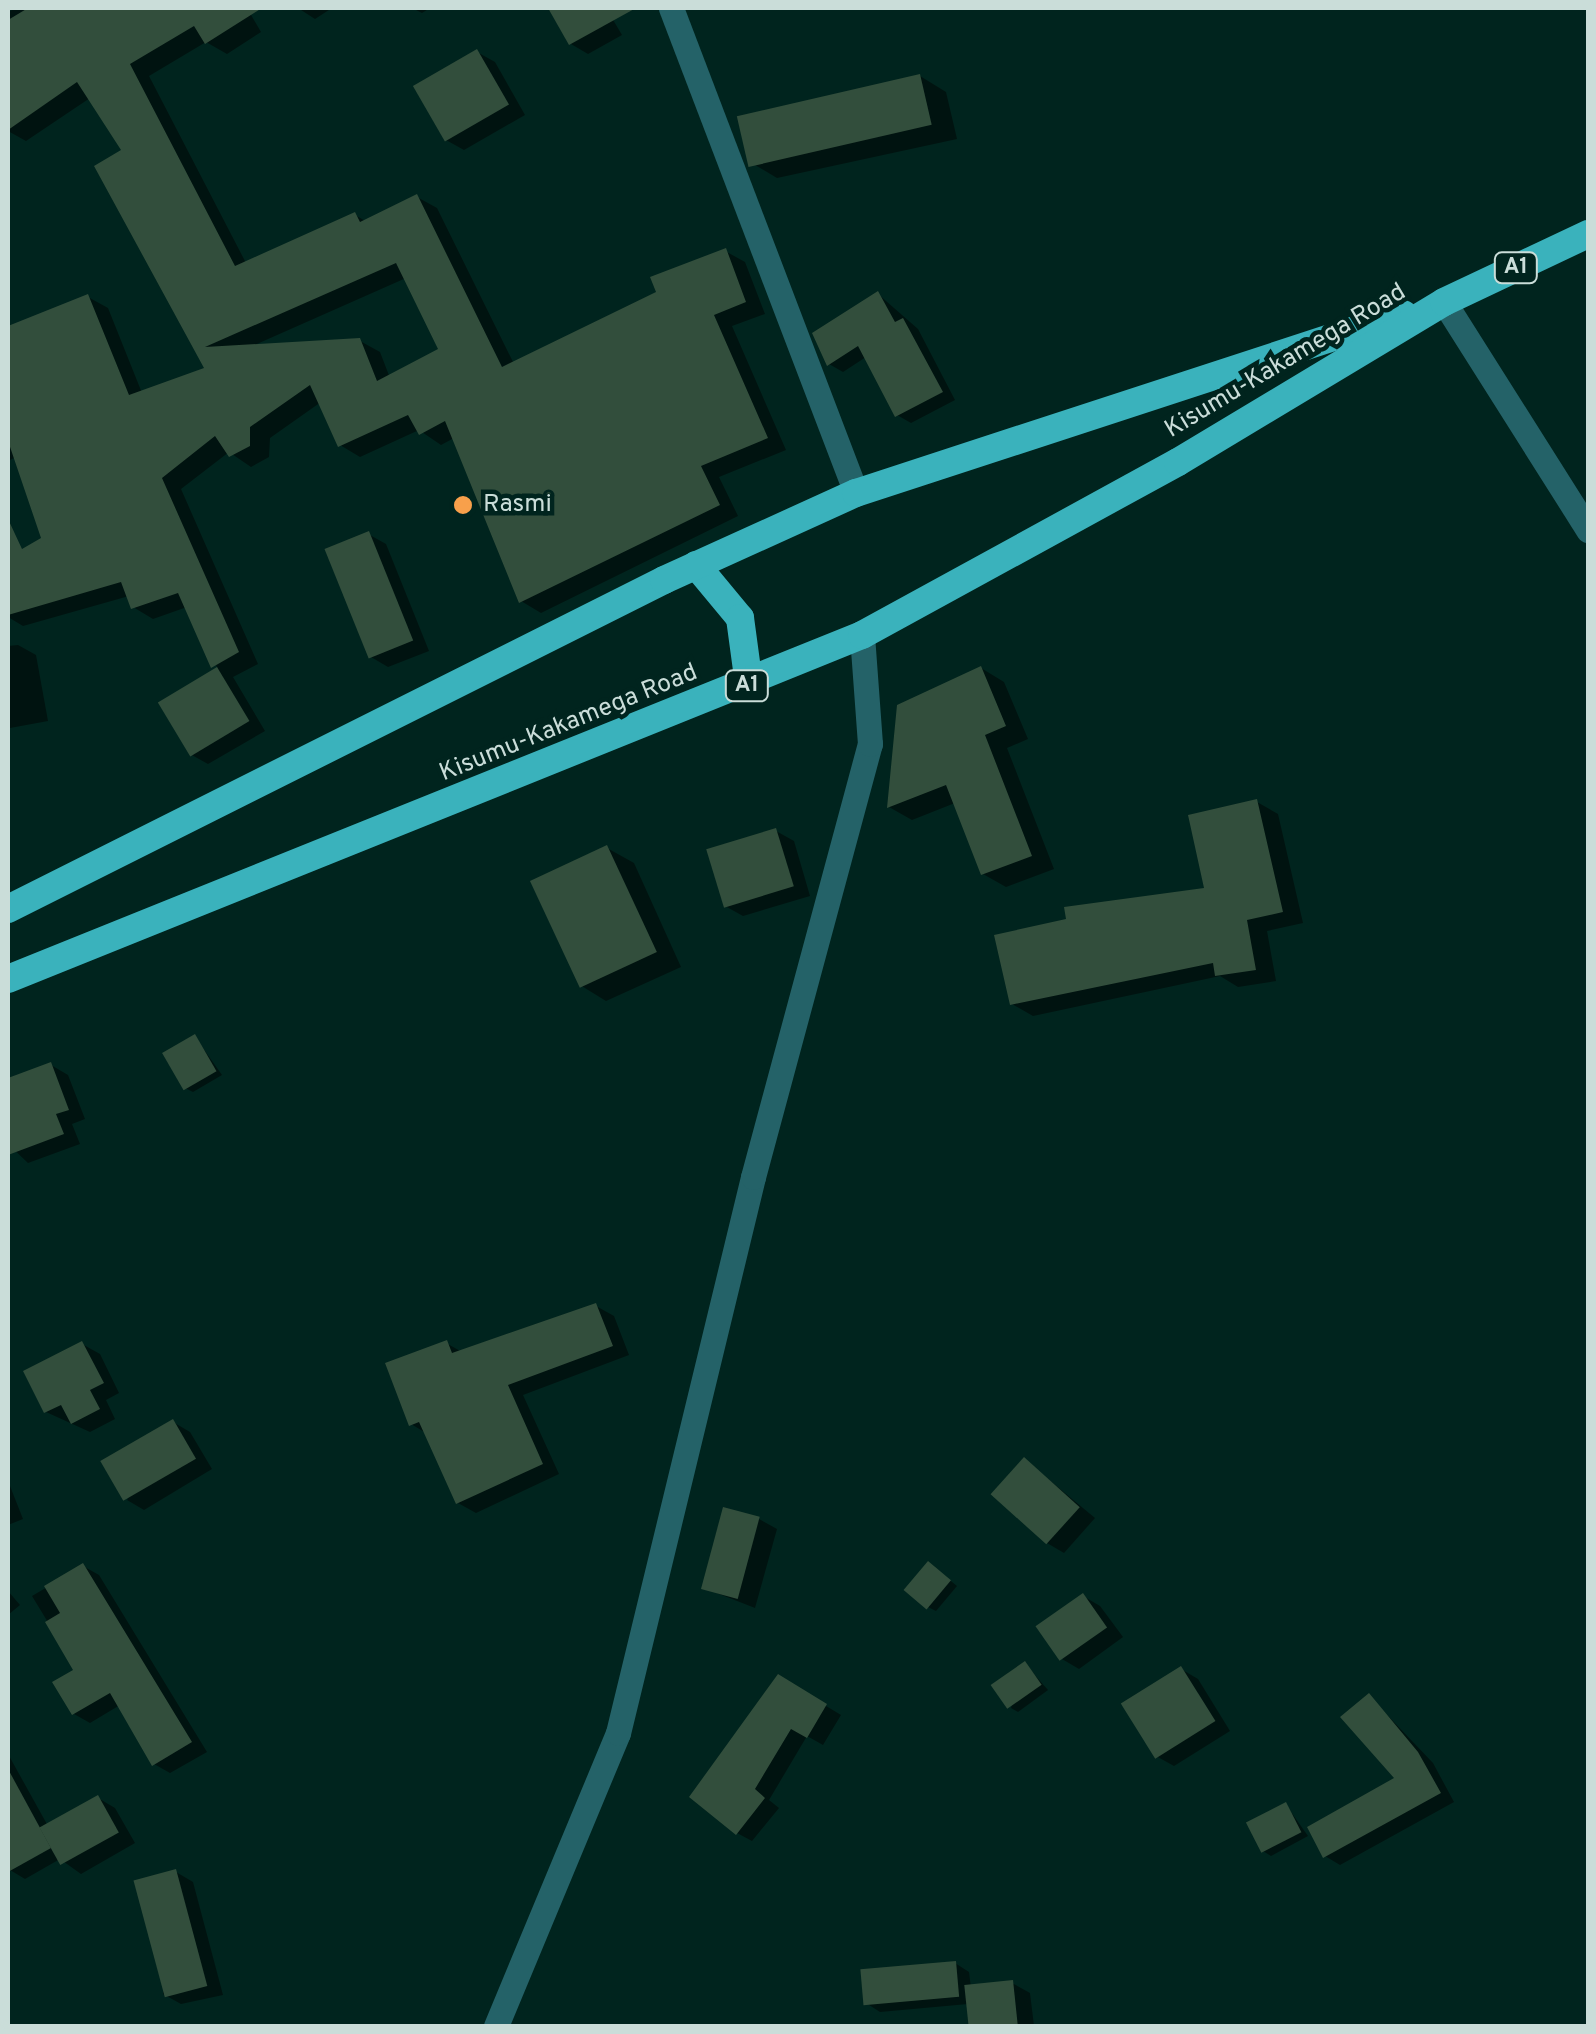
<!DOCTYPE html>
<html>
<head>
<meta charset="utf-8">
<style>
	body { margin:0 }
	#map { position:relative; width:1596px; height:2034px; overflow:hidden; background:#00241e; font-family:Overpass,sans-serif }
	div>[style] { position:absolute }
	.shadow>* { inset:0; background:#0007 }
	.building>* { inset:0; background:#324e3c; transform-origin:0 0 }
	.minor>* { height:25px; margin:-12.5px; padding:0 12.5px; transform-origin:12.5px; border-radius:12.5px; background:#246268 }
	.trunk>* { height:28px; margin:-14px; padding:0 14px; transform-origin:14px; border-radius:14px; background:#3ab2bc }
	.dots>* { width:28px; height:28px; translate:-50% -50%; box-sizing:border-box; border:5px solid #00241e; border-radius:50% }
	span { translate:-50% -50%; white-space:nowrap; text-align:center; line-height:1.15; -webkit-text-stroke:9px #00241e; paint-order:stroke }
	.shield-label span { padding:2px 8px; background:#00241e; border:2px solid; border-radius:8px; -webkit-text-stroke-width:0 }
	.shield-label { font-size:22px; color:#caddd9; font-weight:700 }
	.street-label { font-size:25px; color:#caddd9 }
	.poi-label { font-size:25px; color:#caddd9 }
	.left { translate:0 -50%; text-align:left }
	.frame { position:absolute; inset:0; border:10px solid #caddd9; pointer-events:none }
</style>
</head>
<body>
<div id="map">
	<div class="shadow">
		<div style="clip-path:polygon(evenodd,16px 8px,247px 8px,261px 32px,227px 54px,206px 42px,149px 76px,246px 263px,355px 215px,367px 222px,417px 197px,437px 208px,514px 364px,659px 293px,725px 251px,745px 262px,765px 314px,732px 326px,786px 450px,719px 477px,738px 516px,541px 613px,521px 601px,454px 438px,441px 445px,419px 430px,360px 457px,340px 445px,321px 402px,270px 438px,269px 457px,251px 467px,229px 452px,181px 489px,258px 664px,233px 677px,265px 731px,208px 764px,190px 754px,160px 703px,218px 669px,187px 607px,153px 619px,133px 607px,129px 596px,23px 626px,8px 617px,8px 561px,44px 539px,16px 457px,8px 461px,8px 329px,88px 297px,108px 308px,142px 393px,207px 370px,124px 151px,90px 98px,26px 141px,8px 131px,8px 12px,16px 8px,406px 278px,442px 350px,390px 378px,380px 352px,360px 341px,250px 347px,406px 278px)"></div>
		<div style="clip-path:polygon(298px 8px,332px 8px,315px 19px)"></div>
		<div style="clip-path:polygon(412px 8px,430px 8px,422px 13px)"></div>
		<div style="clip-path:polygon(551px 8px,606px 8px,622px 35px,588px 54px,571px 44px)"></div>
		<div style="clip-path:polygon(477px 52px,495px 62px,525px 115px,464px 150px,446px 140px)"></div>
		<div style="clip-path:polygon(920px 76px,946px 92px,957px 139px,777px 178px,750px 162px)"></div>
		<div style="clip-path:polygon(878px 294px,918px 329px,955px 400px,911px 423px,897px 415px,866px 357px,843px 372px,829px 364px)"></div>
		<div style="clip-path:polygon(368px 534px,386px 544px,429px 651px,388px 667px,371px 657px)"></div>
		<div style="clip-path:polygon(18px 645px,36px 655px,48px 721px,10px 728px,8px 646px)"></div>
		<div style="clip-path:polygon(981px 668px,1004px 682px,1028px 739px,1007px 748px,1054px 869px,1006px 887px,983px 874px,955px 803px,912px 820px,889px 807px)"></div>
		<div style="clip-path:polygon(1257px 802px,1278px 814px,1303px 923px,1267px 931px,1276px 981px,1238px 987px,1220px 976px,1033px 1016px,1012px 1004px,1207px 890px)"></div>
		<div style="clip-path:polygon(776px 831px,794px 841px,810px 896px,743px 916px,725px 906px)"></div>
		<div style="clip-path:polygon(607px 848px,634px 863px,681px 967px,606px 1001px,580px 985px)"></div>
		<div style="clip-path:polygon(195px 1037px,222px 1075px,193px 1092px,185px 1088px)"></div>
		<div style="clip-path:polygon(51px 1065px,68px 1075px,85px 1119px,72px 1124px,80px 1144px,28px 1163px,8px 1144px,8px 1081px)"></div>
		<div style="clip-path:polygon(596px 1306px,614px 1316px,629px 1355px,523px 1395px,559px 1474px,476px 1513px,458px 1503px,426px 1433px,411px 1424px,446px 1343px,462px 1352px)"></div>
		<div style="clip-path:polygon(82px 1344px,100px 1354px,119px 1393px,106px 1400px,115px 1419px,90px 1432px,46px 1412px)"></div>
		<div style="clip-path:polygon(173px 1422px,190px 1432px,212px 1469px,144px 1510px,127px 1500px)"></div>
		<div style="clip-path:polygon(1025px 1460px,1095px 1518px,1064px 1553px,1047px 1543px)"></div>
		<div style="clip-path:polygon(8px 1481px,23px 1519px,8px 1525px)"></div>
		<div style="clip-path:polygon(759px 1519px,777px 1529px,755px 1608px,704px 1588px)"></div>
		<div style="clip-path:polygon(83px 1566px,99px 1575px,207px 1752px,170px 1773px,154px 1764px,120px 1705px,90px 1723px,74px 1714px,77px 1670px,32px 1596px)"></div>
		<div style="clip-path:polygon(936px 1569px,957px 1586px,936px 1611px,928px 1607px)"></div>
		<div style="clip-path:polygon(8px 1591px,20px 1605px,8px 1615px)"></div>
		<div style="clip-path:polygon(1083px 1596px,1100px 1606px,1123px 1637px,1079px 1669px,1062px 1659px)"></div>
		<div style="clip-path:polygon(1025px 1664px,1048px 1690px,1018px 1712px,1011px 1708px)"></div>
		<div style="clip-path:polygon(1181px 1669px,1198px 1679px,1230px 1731px,1174px 1766px,1156px 1756px)"></div>
		<div style="clip-path:polygon(778px 1677px,841px 1715px,823px 1745px,807px 1736px,769px 1800px,779px 1808px,752px 1841px,737px 1833px)"></div>
		<div style="clip-path:polygon(1369px 1696px,1433px 1763px,1454px 1802px,1340px 1865px,1325px 1856px,1398px 1779px)"></div>
		<div style="clip-path:polygon(8px 1754px,48px 1826px,98px 1798px,115px 1808px,135px 1843px,81px 1874px,60px 1859px,25px 1879px,10px 1870px)"></div>
		<div style="clip-path:polygon(1286px 1805px,1308px 1836px,1271px 1856px,1263px 1851px)"></div>
		<div style="clip-path:polygon(176px 1872px,193px 1882px,223px 1995px,181px 2004px,163px 1994px)"></div>
		<div style="clip-path:polygon(955px 1963px,969px 1972px,971px 1988px,1012px 1983px,1030px 1993px,1034px 2026px,971px 2026px,968px 2004px,880px 2012px,866px 2003px)"></div>
	</div>
	<div class="building">
		<div style="clip-path:polygon(evenodd,28px 8px,262px 8px,205px 44px,194px 26px,130px 64px,235px 266px,355px 212px,360px 222px,417px 194px,502px 367px,656px 292px,650px 277px,726px 248px,746px 302px,714px 315px,768px 438px,701px 466px,720px 505px,519px 603px,445px 421px,419px 435px,408px 415px,338px 447px,310px 385px,250px 427px,250px 446px,229px 457px,215px 436px,162px 478px,239px 652px,211px 668px,178px 593px,131px 609px,121px 582px,8px 615px,8px 519px,22px 549px,41px 538px,8px 441px,8px 326px,88px 294px,129px 395px,204px 368px,94px 166px,121px 150px,77px 82px,8px 130px,8px 20px,28px 8px,396px 263px,438px 349px,377px 381px,360px 338px,205px 347px,396px 263px)"></div>
		<div style="clip-path:polygon(548px 8px,636px 8px,569px 45px)"></div>
		<div style="left:477px;top:49px;width:64px;height:74px;rotate:60deg"></div>
		<div style="left:920px;top:74px;width:52px;height:188px;rotate:77deg"></div>
		<div style="clip-path:polygon(878px 291px,895px 322px,903px 318px,943px 392px,895px 417px,858px 346px,827px 366px,812px 333px)"></div>
		<div style="left:369px;top:531px;width:118px;height:48px;rotate:68deg"></div>
		<div style="clip-path:polygon(981px 666px,1006px 726px,985px 735px,1032px 856px,981px 875px,946px 785px,887px 808px,897px 705px)"></div>
		<div style="left:217px;top:667px;width:63px;height:69px;rotate:59deg"></div>
		<div style="clip-path:polygon(1257px 799px,1283px 912px,1247px 920px,1256px 970px,1215px 976px,1213px 963px,1010px 1005px,994px 935px,1066px 919px,1064px 907px,1204px 888px,1188px 815px)"></div>
		<div style="left:776px;top:828px;width:61px;height:73px;rotate:73deg"></div>
		<div style="left:607px;top:845px;width:118px;height:85px;rotate:65deg"></div>
		<div style="left:195px;top:1034px;width:43px;height:38px;rotate:60deg"></div>
		<div style="clip-path:polygon(51px 1062px,69px 1110px,56px 1114px,64px 1134px,8px 1155px,8px 1078px)"></div>
		<div style="clip-path:polygon(596px 1303px,613px 1346px,508px 1385px,543px 1464px,456px 1504px,419px 1422px,409px 1426px,385px 1363px,447px 1340px,452px 1353px)"></div>
		<div style="clip-path:polygon(82px 1341px,104px 1383px,90px 1390px,100px 1409px,71px 1424px,61px 1405px,44px 1413px,23px 1371px)"></div>
		<div style="left:173px;top:1419px;width:46px;height:84px;rotate:60deg"></div>
		<div style="left:1024px;top:1457px;width:75px;height:50px;rotate:42deg"></div>
		<div style="left:723px;top:1507px;width:38px;height:85px;rotate:15deg"></div>
		<div style="left:928px;top:1561px;width:30px;height:38px;rotate:40deg"></div>
		<div style="clip-path:polygon(83px 1563px,192px 1742px,152px 1766px,110px 1693px,72px 1715px,52px 1682px,73px 1670px,45px 1622px,60px 1613px,44px 1586px)"></div>
		<div style="left:1083px;top:1593px;width:42px;height:58px;rotate:55deg"></div>
		<div style="left:1025px;top:1661px;width:29px;height:42px;rotate:55deg"></div>
		<div style="left:1181px;top:1666px;width:65px;height:71px;rotate:58deg"></div>
		<div style="clip-path:polygon(778px 1674px,827px 1704px,807px 1738px,791px 1729px,755px 1789px,765px 1798px,736px 1835px,689px 1797px)"></div>
		<div style="clip-path:polygon(1369px 1693px,1418px 1752px,1441px 1793px,1323px 1858px,1307px 1827px,1394px 1778px,1340px 1717px)"></div>
		<div style="clip-path:polygon(8px 1769px,51px 1848px,8px 1872px)"></div>
		<div style="left:98px;top:1795px;width:43px;height:67px;rotate:61deg"></div>
		<div style="left:1286px;top:1802px;width:34px;height:45px;rotate:63deg"></div>
		<div style="left:176px;top:1869px;width:121px;height:44px;rotate:75deg"></div>
		<div style="left:956px;top:1961px;width:36px;height:96px;rotate:85deg"></div>
		<div style="left:1013px;top:1980px;width:46px;height:49px;rotate:84deg"></div>
	</div>
	<div class="minor">
		<div style="left:671px;top:8px;width:519px;rotate:69.12deg"></div>
		<div style="left:1444px;top:302px;width:270px;rotate:57.7deg"></div>
		<div style="left:496px;top:2026px;width:317px;rotate:-67.4deg"></div>
		<div style="left:618px;top:1733px;width:572px;rotate:-76.35deg"></div>
		<div style="left:753px;top:1177px;width:449px;rotate:-74.9deg"></div>
		<div style="left:870px;top:744px;width:109px;rotate:-94.2deg"></div>
	</div>
	<div class="trunk">
		<div style="left:696px;top:565px;width:69px;rotate:50.3deg"></div>
		<div style="left:740px;top:618px;width:68px;rotate:82.3deg"></div>
		<div style="left:8px;top:909px;width:734px;rotate:-26.63deg"></div>
		<div style="left:664px;top:580px;width:211px;rotate:-24.4deg"></div>
		<div style="left:856px;top:493px;width:576px;rotate:-18.09deg"></div>
		<div style="left:8px;top:979px;width:921px;rotate:-21.94deg"></div>
		<div style="left:862px;top:635px;width:360px;rotate:-28.7deg"></div>
		<div style="left:1178px;top:462px;width:310px;rotate:-31deg"></div>
		<div style="left:1444px;top:302px;width:159px;rotate:-25.3deg"></div>
	</div>
	<div class="dots">
		<div style="left:463px;top:505px;background:#f8a04b"></div>
	</div>
	<div class="shield-label">
		<span style="left:1516px;top:268px">A1</span>
		<span style="left:747px;top:686px">A1</span>
	</div>
	<div class="street-label">
		<span style="left:1286px;top:362px;rotate:-31deg">Kisumu-Kakamega Road</span>
		<span style="left:569px;top:724px;rotate:-22deg">Kisumu-Kakamega Road</span>
	</div>
	<div class="poi-label">
		<span class="left" style="left:483px;top:505px">Rasmi</span>
	</div>
	<div class="frame"></div>
</div>
</body>
</html>
